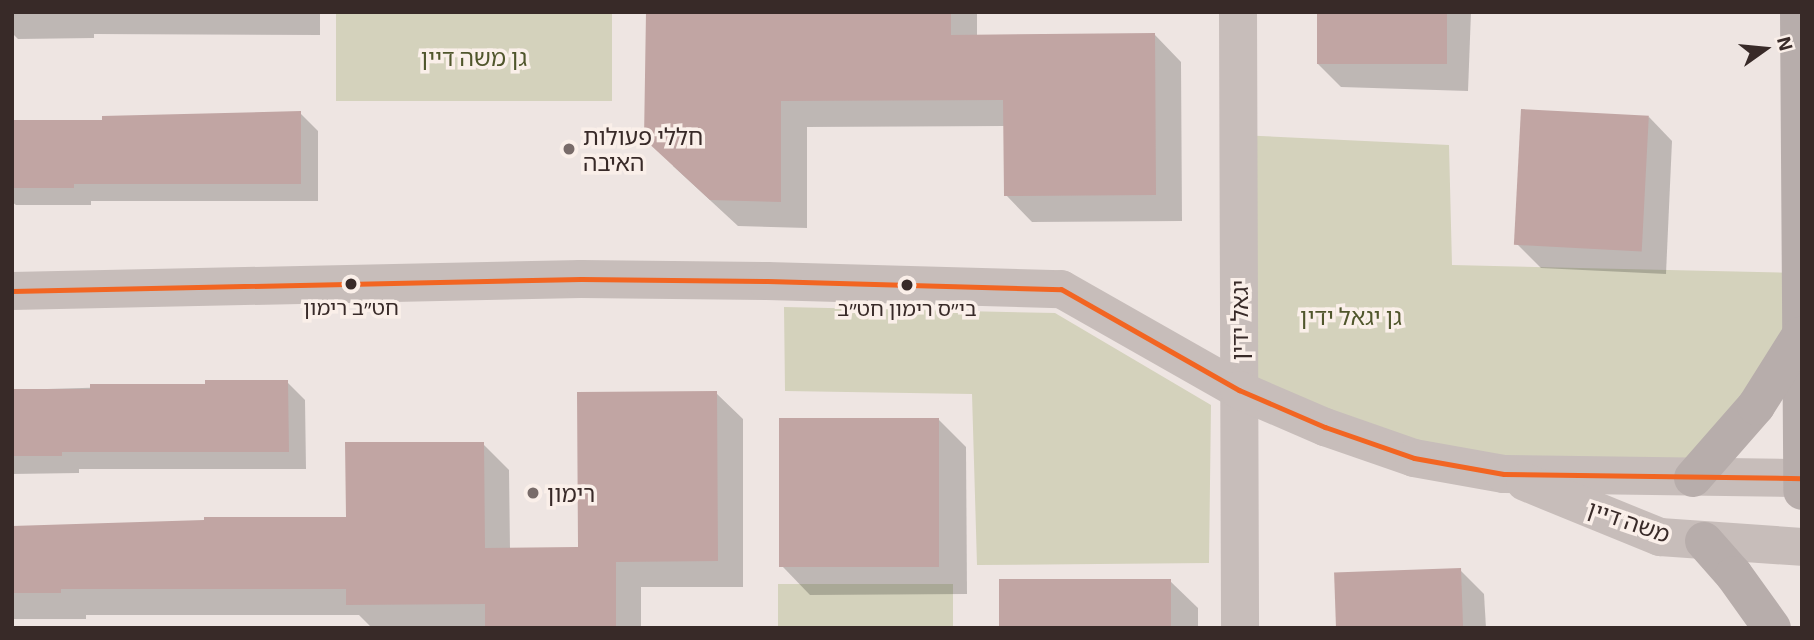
<!DOCTYPE html>
<html>
<head>
<meta charset="utf-8">
<style>
	body { margin:0 }
	#map { position:relative; width:1814px; height:640px; overflow:hidden; background:#eee5e2; font-family:"Exo 2","Noto Sans Hebrew",sans-serif }
	div>[style] { position:absolute }
	.green>* { inset:0; background:#d4d2bc; transform-origin:0 0 }
	.shadow>* { inset:0; background:#0003 }
	.building>* { inset:0; background:#c1a5a3; transform-origin:0 0 }
	.minor>* { height:38px; margin:-19px; padding:0 19px; transform-origin:19px; border-radius:19px; background:#c7bdba }
	.secondary>* { height:38px; margin:-19px; padding:0 19px; transform-origin:19px; border-radius:19px; background:#b7adab }
	.bus-1>* { height:5px; margin:-2.5px; padding:0 2.5px; transform-origin:2.5px; border-radius:2.5px; background:#f26522 }
	.dots>* { width:19px; height:19px; translate:-50% -50%; box-sizing:border-box; border:4px solid #faefe9; border-radius:50% }
	span { translate:-50% -50%; white-space:nowrap; text-align:center; line-height:1.15; -webkit-text-stroke:7px #faefe9; paint-order:stroke }
	.bus-label { font-size:21px; color:#382a28 }
	.park-label { font-size:23px; color:#50562c }
	.poi-label { font-size:23px; color:#382a28 }
	.left { translate:0 -50%; text-align:left }
	.street-label { font-size:23px; color:#382a28 }
	.frame { position:absolute; inset:0; border:14px solid #382a28; pointer-events:none }
	.north { position:absolute; left:1730px; top:14px; width:70px; height:70px; -webkit-text-stroke:5px #faefe9; paint-order:stroke; rotate:75deg; font-size:19px; font-weight:700; line-height:28px; text-align:center; color:#382a28 }
	.north::after { content:''; display:block; margin:auto; width:24px; height:32px; background:#382a28; clip-path:polygon(50% 0,100% 100%,50% 72%,0 100%) }
</style>
</head>
<body>
<div id="map">
	<div class="green">
		<div style="left:336px;top:12px;width:276px;height:89px"></div>
		<div style="clip-path:polygon(1238px 135px,1449px 145px,1452px 265px,1800px 273px,1800px 336px,1693px 478px,1472px 468px,1239px 390px)"></div>
		<div style="clip-path:polygon(784px 307px,1055px 313px,1211px 405px,1209px 563px,977px 565px,972px 394px,785px 391px)"></div>
		<div style="left:953px;top:584px;width:44px;height:175px;rotate:90deg"></div>
	</div>
	<div class="shadow">
		<div style="clip-path:polygon(12px 12px,320px 12px,320px 35px,94px 34px,94px 38px,18px 39px,12px 33px)"></div>
		<div style="clip-path:polygon(655px 12px,977px 12px,977px 36px,1155px 35px,1181px 62px,1182px 221px,1032px 222px,1006px 195px,1005px 126px,807px 127px,807px 228px,738px 226px,673px 166px)"></div>
		<div style="clip-path:polygon(1319px 12px,1471px 12px,1468px 91px,1341px 87px,1317px 63px)"></div>
		<div style="clip-path:polygon(300px 113px,318px 131px,318px 201px,91px 201px,91px 205px,16px 205px,12px 202px,12px 122px,104px 122px)"></div>
		<div style="clip-path:polygon(1649px 117px,1672px 141px,1666px 274px,1541px 268px,1517px 244px)"></div>
		<div style="clip-path:polygon(287px 382px,305px 400px,306px 469px,79px 469px,79px 473px,12px 474px,12px 390px)"></div>
		<div style="clip-path:polygon(716px 393px,743px 419px,743px 587px,641px 587px,641px 628px,372px 628px,359px 615px,86px 615px,86px 619px,12px 619px,12px 527px,347px 519px,483px 444px,509px 470px,510px 549px,579px 549px)"></div>
		<div style="clip-path:polygon(939px 420px,966px 447px,967px 594px,810px 595px,783px 567px)"></div>
		<div style="clip-path:polygon(1460px 570px,1484px 594px,1486px 628px,1338px 628px)"></div>
		<div style="clip-path:polygon(1170px 581px,1198px 608px,1198px 628px,1001px 628px)"></div>
	</div>
	<div class="building">
		<div style="clip-path:polygon(646px 12px,951px 12px,951px 35px,1155px 33px,1156px 195px,1004px 196px,1003px 100px,781px 101px,781px 202px,710px 200px,644px 139px)"></div>
		<div style="left:1317px;top:12px;width:130px;height:52px"></div>
		<div style="left:1521px;top:109px;width:128px;height:136px;rotate:3deg"></div>
		<div style="clip-path:polygon(301px 111px,301px 184px,74px 184px,74px 188px,12px 188px,12px 120px,102px 120px,102px 116px)"></div>
		<div style="clip-path:polygon(205px 380px,288px 380px,289px 452px,62px 452px,62px 456px,12px 456px,12px 389px,90px 389px,90px 384px,205px 384px)"></div>
		<div style="clip-path:polygon(717px 391px,718px 561px,616px 562px,616px 628px,485px 628px,485px 604px,346px 605px,346px 589px,61px 589px,61px 593px,12px 593px,12px 526px,204px 520px,204px 517px,346px 517px,345px 442px,484px 442px,485px 548px,578px 547px,577px 392px)"></div>
		<div style="left:939px;top:418px;width:149px;height:160px;rotate:90deg"></div>
		<div style="left:1461px;top:568px;width:60px;height:127px;rotate:88deg"></div>
		<div style="left:999px;top:579px;width:172px;height:49px"></div>
	</div>
	<div class="minor">
		<div style="left:1238px;top:12px;width:616px;rotate:89.81deg"></div>
		<div style="left:12px;top:291px;width:569px;rotate:-1.21deg"></div>
		<div style="left:581px;top:279px;width:186px;rotate:0.6deg"></div>
		<div style="left:767px;top:281px;width:294px;rotate:1.6deg"></div>
		<div style="left:1061px;top:289px;width:205px;rotate:29.6deg"></div>
		<div style="left:1239px;top:390px;width:94px;rotate:23.3deg"></div>
		<div style="left:1325px;top:427px;width:94px;rotate:19.2deg"></div>
		<div style="left:1414px;top:458px;width:91px;rotate:10.1deg"></div>
		<div style="left:1504px;top:474px;width:298px;rotate:0.8deg"></div>
		<div style="left:1525px;top:482px;width:146px;rotate:22.2deg"></div>
		<div style="left:1660px;top:537px;width:142px;rotate:4deg"></div>
	</div>
	<div class="secondary">
		<div style="left:1799px;top:12px;width:479px;rotate:89.6deg"></div>
		<div style="left:1693px;top:478px;width:96px;rotate:-48.8deg"></div>
		<div style="left:1756px;top:406px;width:83px;rotate:-57.8deg"></div>
		<div style="left:1704px;top:541px;width:45px;rotate:48.6deg"></div>
		<div style="left:1734px;top:575px;width:65px;rotate:54.4deg"></div>
	</div>
	<div class="bus-1">
		<div style="left:12px;top:291px;width:569px;rotate:-1.21deg"></div>
		<div style="left:581px;top:279px;width:186px;rotate:0.6deg"></div>
		<div style="left:767px;top:281px;width:294px;rotate:1.6deg"></div>
		<div style="left:1061px;top:289px;width:205px;rotate:29.6deg"></div>
		<div style="left:1239px;top:390px;width:94px;rotate:23.3deg"></div>
		<div style="left:1325px;top:427px;width:94px;rotate:19.2deg"></div>
		<div style="left:1414px;top:458px;width:91px;rotate:10.1deg"></div>
		<div style="left:1504px;top:474px;width:298px;rotate:0.8deg"></div>
	</div>
	<div class="dots">
		<div style="left:569px;top:149px;background:#786b69"></div>
		<div style="left:351px;top:284px;background:#382a28"></div>
		<div style="left:907px;top:285px;background:#382a28"></div>
		<div style="left:533px;top:493px;background:#786b69"></div>
	</div>
	<div class="bus-label">
		<span style="left:351px;top:307px">חט״ב רימון</span>
		<span style="left:907px;top:308px">בי״ס רימון חט״ב</span>
	</div>
	<div class="park-label">
		<span style="left:474px;top:57px">גן משה דיין</span>
		<span style="left:1351px;top:316px">גן יגאל ידין</span>
	</div>
	<div class="poi-label">
		<span class="left" style="left:583px;top:149px">חללי פעולות<br>האיבה</span>
		<span class="left" style="left:547px;top:493px">רימון</span>
	</div>
	<div class="street-label">
		<span style="left:1239px;top:320px;rotate:-90deg">יגאל ידין</span>
		<span style="left:1629px;top:521px;rotate:19deg">משה דיין</span>
	</div>
	<div class="frame"></div>
	<div class="north">N</div>
</div>
</body>
</html>
